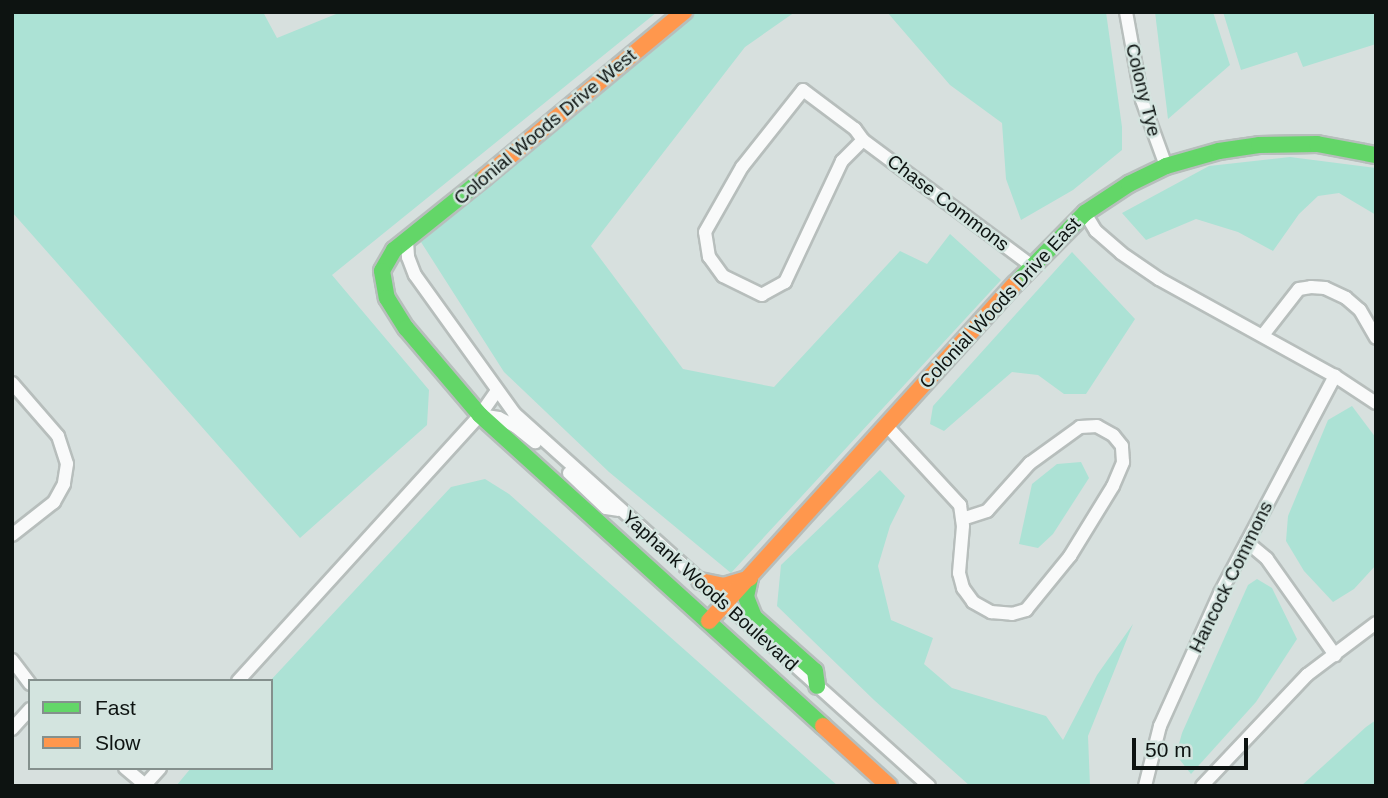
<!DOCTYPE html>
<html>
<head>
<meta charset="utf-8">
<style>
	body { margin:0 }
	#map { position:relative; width:1388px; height:798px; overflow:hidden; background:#d7e0de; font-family:Arial,sans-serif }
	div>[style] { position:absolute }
	.green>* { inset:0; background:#ace2d5 }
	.roads { filter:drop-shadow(2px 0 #b7bebc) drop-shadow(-2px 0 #b7bebc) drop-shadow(0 2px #b7bebc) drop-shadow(0 -2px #b7bebc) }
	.street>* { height:12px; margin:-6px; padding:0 6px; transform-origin:6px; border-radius:6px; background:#f9fafa }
	.fast>* { height:16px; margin:-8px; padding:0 8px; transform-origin:8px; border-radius:8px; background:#63d668 }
	.slow>* { height:16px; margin:-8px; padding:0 8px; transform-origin:8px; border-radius:8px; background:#ff974d }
	span { translate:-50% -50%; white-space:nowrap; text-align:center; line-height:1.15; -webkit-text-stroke:5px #d3e4df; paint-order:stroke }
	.street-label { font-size:19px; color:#0d1311 }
	.frame { position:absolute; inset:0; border:14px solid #0d1311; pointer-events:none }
	.legend { position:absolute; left:28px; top:679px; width:245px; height:91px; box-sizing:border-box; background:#d3e4df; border:2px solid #84908d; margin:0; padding:9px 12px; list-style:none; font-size:21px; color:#0d1311 }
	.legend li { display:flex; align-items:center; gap:14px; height:35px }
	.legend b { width:35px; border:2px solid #84908d }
	.scale { position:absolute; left:1132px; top:738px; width:116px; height:32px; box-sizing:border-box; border:4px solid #0d1311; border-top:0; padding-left:9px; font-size:21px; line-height:24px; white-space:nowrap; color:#0d1311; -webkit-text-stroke:5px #d3e4df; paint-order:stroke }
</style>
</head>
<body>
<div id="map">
	<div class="green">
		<div style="clip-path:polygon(12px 12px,263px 12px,277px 38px,341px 12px,657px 12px,332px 275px,429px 390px,427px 425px,300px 538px,12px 212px)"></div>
		<div style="clip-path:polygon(692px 12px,795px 12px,745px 47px,591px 246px,683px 369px,774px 387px,900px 251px,927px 264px,950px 234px,1001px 280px,731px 573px,609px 472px,504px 372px,421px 242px)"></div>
		<div style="clip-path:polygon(887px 12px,1106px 12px,1122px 127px,1122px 150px,1073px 190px,1021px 220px,1006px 179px,1002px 123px,950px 85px)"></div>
		<div style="clip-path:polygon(1155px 12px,1213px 12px,1230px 65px,1168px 119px)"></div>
		<div style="clip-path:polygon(1223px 12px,1376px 12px,1376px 44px,1303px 67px,1297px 52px,1241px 70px)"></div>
		<div style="clip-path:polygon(1290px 157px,1376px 168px,1376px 215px,1339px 193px,1318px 196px,1299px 214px,1273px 251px,1238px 232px,1196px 219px,1146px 240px,1122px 213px,1209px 166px)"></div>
		<div style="clip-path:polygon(1072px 252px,1135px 319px,1086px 394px,1064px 394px,1038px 375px,1012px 372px,944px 431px,930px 424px,933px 406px)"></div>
		<div style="clip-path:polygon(1352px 406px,1376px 438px,1376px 565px,1354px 589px,1333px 602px,1304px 571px,1286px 541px,1288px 516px,1328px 420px)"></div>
		<div style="clip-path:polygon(1081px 462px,1089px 478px,1053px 534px,1038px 548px,1019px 544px,1032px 484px,1057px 464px)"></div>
		<div style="clip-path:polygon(880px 470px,905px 496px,890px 526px,878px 566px,891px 620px,933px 638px,924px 664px,952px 688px,1046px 716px,1063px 740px,1097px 675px,1133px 624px,1088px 736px,1090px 786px,970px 786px,874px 700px,777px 606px,781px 565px)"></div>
		<div style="clip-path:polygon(485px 479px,509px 494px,838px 786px,176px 786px,191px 768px,271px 768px,270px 681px,451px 487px)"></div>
		<div style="clip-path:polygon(1257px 579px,1272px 588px,1297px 639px,1256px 702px,1191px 774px,1176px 755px,1182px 733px,1248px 585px)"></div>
		<div style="clip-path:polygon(1376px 720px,1376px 786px,1301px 786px,1366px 727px)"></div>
	</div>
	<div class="roads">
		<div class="street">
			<div style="left:1126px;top:12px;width:89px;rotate:79.7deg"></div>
			<div style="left:1142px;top:100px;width:70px;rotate:70deg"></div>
			<div style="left:863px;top:140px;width:30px;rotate:135deg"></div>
			<div style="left:842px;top:161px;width:134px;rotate:115.2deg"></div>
			<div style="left:785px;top:282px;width:26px;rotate:151deg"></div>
			<div style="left:762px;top:295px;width:43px;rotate:-154deg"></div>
			<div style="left:723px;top:276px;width:24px;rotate:-126deg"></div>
			<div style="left:709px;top:257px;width:25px;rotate:-99deg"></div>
			<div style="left:705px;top:232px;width:75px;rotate:-60.4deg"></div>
			<div style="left:742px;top:167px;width:98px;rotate:-51.6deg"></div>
			<div style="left:803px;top:90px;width:65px;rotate:36.9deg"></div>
			<div style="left:855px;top:129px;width:14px;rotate:54deg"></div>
			<div style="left:863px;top:140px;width:211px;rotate:36.7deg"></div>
			<div style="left:1085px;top:213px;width:21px;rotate:59deg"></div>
			<div style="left:1096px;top:231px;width:33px;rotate:41deg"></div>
			<div style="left:1121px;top:253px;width:46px;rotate:34.4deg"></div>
			<div style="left:1159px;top:279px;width:201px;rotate:28.9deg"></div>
			<div style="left:407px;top:242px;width:15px;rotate:86deg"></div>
			<div style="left:408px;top:257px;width:19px;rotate:69deg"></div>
			<div style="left:415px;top:275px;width:170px;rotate:54.3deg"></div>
			<div style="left:514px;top:413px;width:558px;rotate:41.95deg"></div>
			<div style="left:1263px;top:335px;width:58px;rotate:-52deg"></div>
			<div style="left:1299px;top:289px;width:12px;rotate:-9deg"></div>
			<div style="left:1311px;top:287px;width:14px;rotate:4deg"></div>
			<div style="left:1325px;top:288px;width:23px;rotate:25deg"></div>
			<div style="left:1346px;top:298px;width:18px;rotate:41deg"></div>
			<div style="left:1360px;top:310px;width:32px;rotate:60deg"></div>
			<div style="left:12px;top:383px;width:70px;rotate:49deg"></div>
			<div style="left:58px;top:436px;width:29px;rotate:72deg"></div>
			<div style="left:67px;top:464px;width:20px;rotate:99deg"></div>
			<div style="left:64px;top:484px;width:21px;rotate:119deg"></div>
			<div style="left:54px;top:502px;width:53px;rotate:141.8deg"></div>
			<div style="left:480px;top:415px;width:19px;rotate:9deg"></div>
			<div style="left:499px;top:418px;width:18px;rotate:27deg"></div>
			<div style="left:515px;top:426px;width:26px;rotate:39deg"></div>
			<div style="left:887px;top:426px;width:108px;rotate:47.3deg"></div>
			<div style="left:960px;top:505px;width:21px;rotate:82deg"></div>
			<div style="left:963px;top:526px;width:47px;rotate:94.9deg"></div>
			<div style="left:959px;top:573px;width:16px;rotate:75deg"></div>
			<div style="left:963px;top:588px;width:17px;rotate:54deg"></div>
			<div style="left:973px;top:602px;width:21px;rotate:29deg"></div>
			<div style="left:991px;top:612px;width:21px;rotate:5deg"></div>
			<div style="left:1012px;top:614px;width:15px;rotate:-16deg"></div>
			<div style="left:1026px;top:610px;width:70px;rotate:-50.8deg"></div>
			<div style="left:1070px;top:556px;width:82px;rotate:-58.4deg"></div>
			<div style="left:1113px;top:486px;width:26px;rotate:-67deg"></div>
			<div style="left:1123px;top:462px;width:16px;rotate:-94deg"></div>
			<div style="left:1122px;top:446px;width:14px;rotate:-129deg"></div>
			<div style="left:1113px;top:435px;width:18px;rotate:-151deg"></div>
			<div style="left:1097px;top:426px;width:17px;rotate:177deg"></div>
			<div style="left:1080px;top:427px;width:62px;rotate:144.2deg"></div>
			<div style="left:1030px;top:463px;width:64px;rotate:131.9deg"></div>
			<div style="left:987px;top:511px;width:26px;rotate:162deg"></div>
			<div style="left:569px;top:473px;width:51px;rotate:43.4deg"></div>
			<div style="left:606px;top:508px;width:12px;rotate:9deg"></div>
			<div style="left:1247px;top:542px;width:26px;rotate:40deg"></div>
			<div style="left:1267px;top:559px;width:118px;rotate:54.7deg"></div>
			<div style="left:12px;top:660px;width:30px;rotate:53deg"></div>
			<div style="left:238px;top:681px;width:360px;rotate:-47.7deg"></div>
			<div style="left:480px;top:415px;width:28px;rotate:-55deg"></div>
			<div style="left:12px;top:729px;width:27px;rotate:-48deg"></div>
			<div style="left:125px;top:768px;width:26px;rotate:40deg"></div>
			<div style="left:144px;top:786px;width:24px;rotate:-48deg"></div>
			<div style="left:1145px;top:786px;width:62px;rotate:-76deg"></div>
			<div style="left:1160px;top:726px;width:146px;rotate:-65.7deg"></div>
			<div style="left:1220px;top:593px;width:246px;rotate:-62.1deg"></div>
			<div style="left:1335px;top:376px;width:49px;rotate:33.4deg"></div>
			<div style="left:1202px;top:786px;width:153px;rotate:-46.6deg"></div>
			<div style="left:1307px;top:675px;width:86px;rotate:-37deg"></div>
		</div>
		<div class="fast">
			<div style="left:485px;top:177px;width:117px;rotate:141.3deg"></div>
			<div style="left:394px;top:250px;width:24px;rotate:120deg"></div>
			<div style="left:382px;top:271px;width:27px;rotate:80deg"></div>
			<div style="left:387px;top:298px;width:36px;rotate:58deg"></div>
			<div style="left:406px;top:328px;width:114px;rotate:49.6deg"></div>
			<div style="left:480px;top:415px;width:463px;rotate:42.2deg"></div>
			<div style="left:1015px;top:284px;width:100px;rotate:-45.4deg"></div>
			<div style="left:1085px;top:213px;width:53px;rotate:-33.4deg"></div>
			<div style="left:1129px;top:184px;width:41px;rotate:-25.9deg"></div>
			<div style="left:1166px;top:166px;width:55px;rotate:-15.8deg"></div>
			<div style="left:1219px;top:151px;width:40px;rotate:-8.5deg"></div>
			<div style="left:1259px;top:145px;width:58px;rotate:-1deg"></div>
			<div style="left:1317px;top:144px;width:60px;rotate:10.6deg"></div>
			<div style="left:750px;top:578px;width:19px;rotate:102deg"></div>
			<div style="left:746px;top:597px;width:22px;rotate:68deg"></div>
			<div style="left:754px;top:617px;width:81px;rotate:41.5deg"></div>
			<div style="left:815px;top:671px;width:15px;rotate:82deg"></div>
		</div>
		<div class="slow">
			<div style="left:485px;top:177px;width:259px;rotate:-39.7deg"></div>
			<div style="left:700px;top:581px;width:25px;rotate:12deg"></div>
			<div style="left:724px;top:586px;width:27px;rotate:-17deg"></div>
			<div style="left:709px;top:621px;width:455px;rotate:-47.8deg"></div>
			<div style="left:823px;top:726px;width:89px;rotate:42.3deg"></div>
		</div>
	</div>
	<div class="street-label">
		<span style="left:1143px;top:90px;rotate:76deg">Colony Tye</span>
		<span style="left:545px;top:127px;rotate:-40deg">Colonial Woods Drive West</span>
		<span style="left:948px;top:203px;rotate:37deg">Chase Commons</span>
		<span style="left:1000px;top:303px;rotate:-47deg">Colonial Woods Drive East</span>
		<span style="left:1231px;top:577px;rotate:-64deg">Hancock Commons</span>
		<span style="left:710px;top:591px;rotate:42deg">Yaphank Woods Boulevard</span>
	</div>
	<div class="frame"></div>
	<ul class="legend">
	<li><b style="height:9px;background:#63d668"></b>Fast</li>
	<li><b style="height:9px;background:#ff974d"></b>Slow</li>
	</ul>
	<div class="scale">50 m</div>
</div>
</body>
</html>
